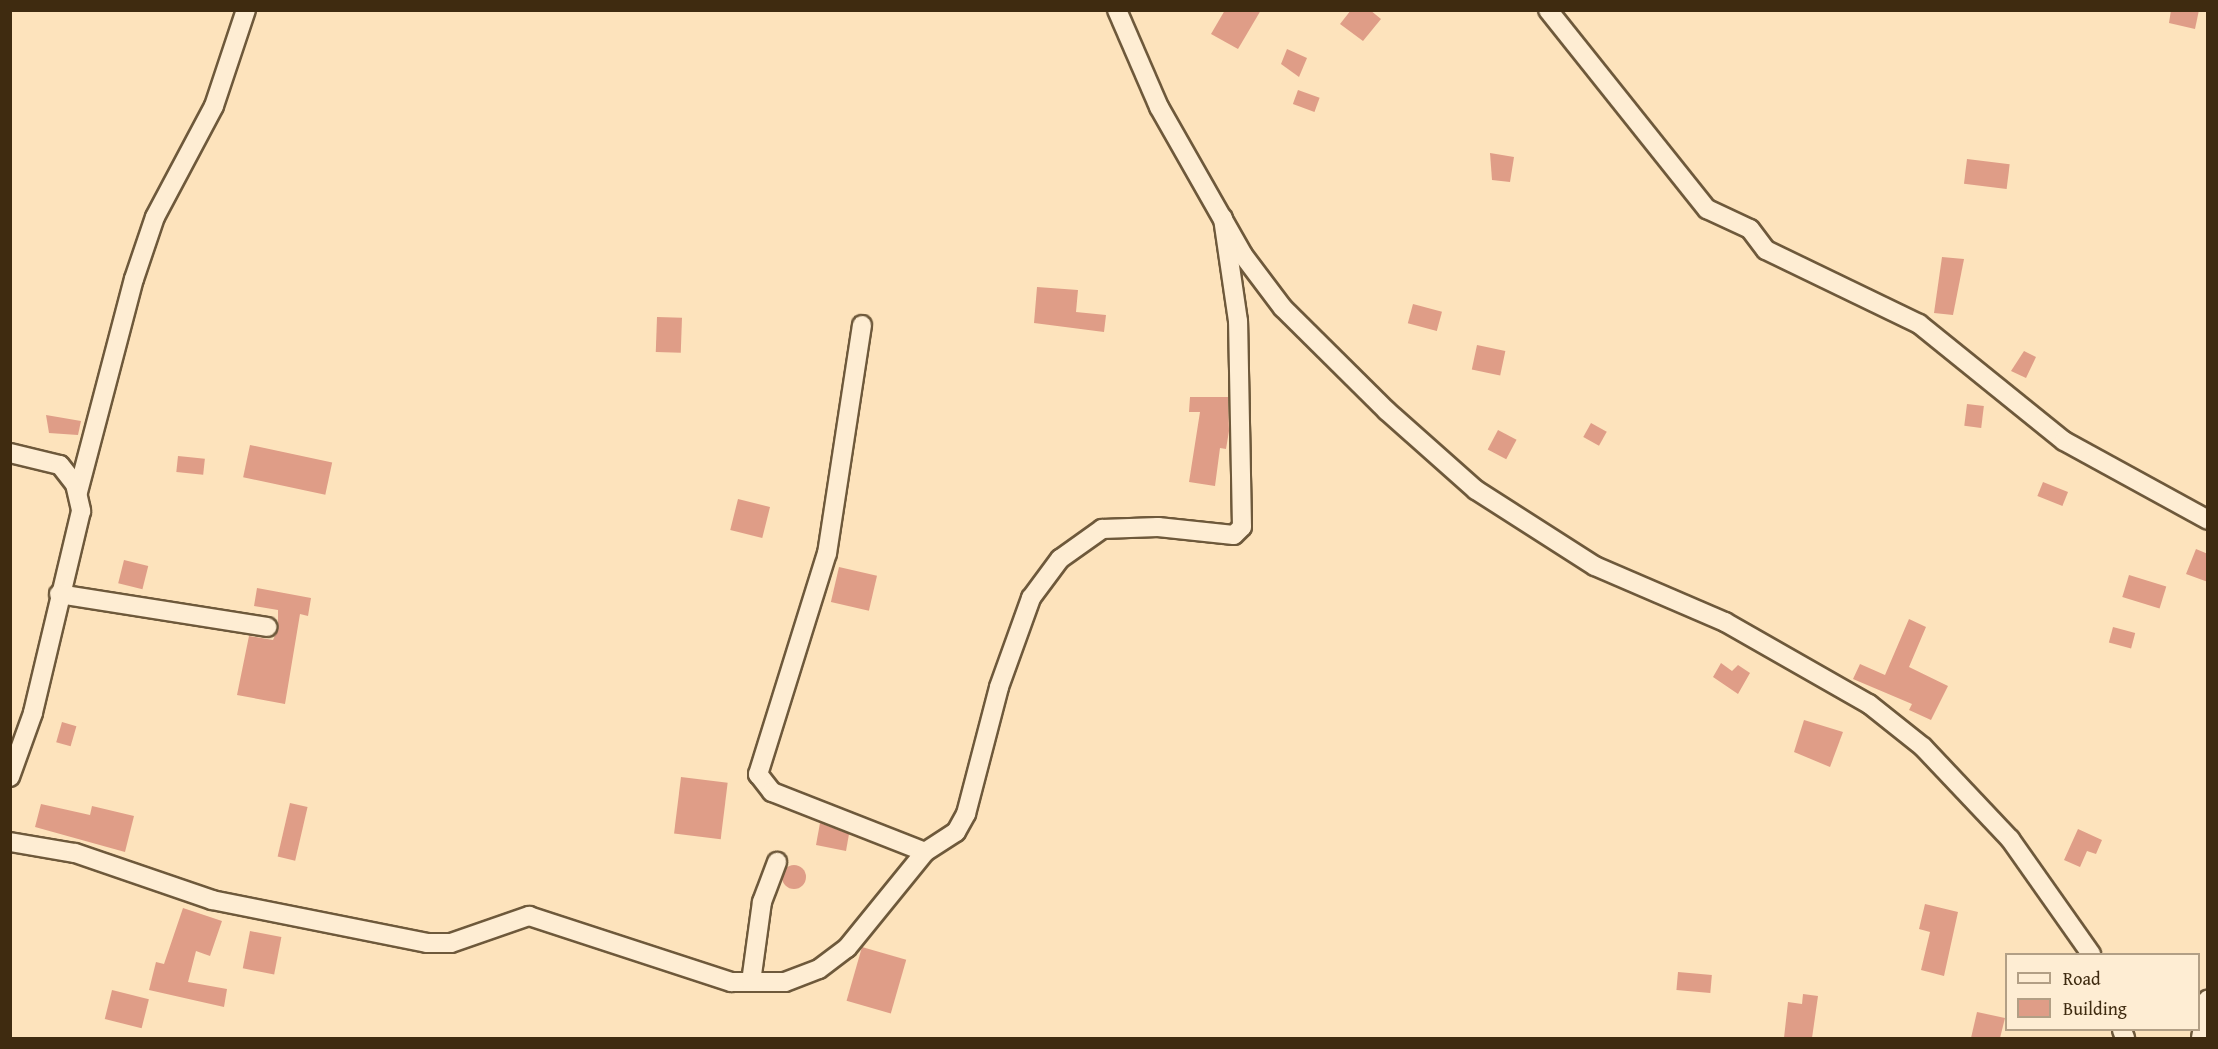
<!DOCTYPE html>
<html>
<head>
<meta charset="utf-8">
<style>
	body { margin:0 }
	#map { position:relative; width:2218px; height:1049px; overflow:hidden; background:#fde3bc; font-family:"Gentium Book Plus",serif }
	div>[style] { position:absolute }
	.building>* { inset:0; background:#df9d87; transform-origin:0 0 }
	.round { border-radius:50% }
	.roads { filter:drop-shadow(2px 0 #6e593b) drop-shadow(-2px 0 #6e593b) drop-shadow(0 2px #6e593b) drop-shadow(0 -2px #6e593b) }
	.street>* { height:18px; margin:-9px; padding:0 9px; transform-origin:9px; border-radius:9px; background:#feedd3 }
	span { translate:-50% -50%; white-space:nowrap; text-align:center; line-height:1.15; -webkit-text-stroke:4.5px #feedd3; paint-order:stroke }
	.frame { position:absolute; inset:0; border:12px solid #3f2b10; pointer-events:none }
	.legend { position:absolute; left:2005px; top:953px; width:195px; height:78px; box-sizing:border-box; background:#feedd3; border:2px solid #b29f85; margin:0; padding:8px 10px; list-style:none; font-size:18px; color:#3f2b10 }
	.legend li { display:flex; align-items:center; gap:12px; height:30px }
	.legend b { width:30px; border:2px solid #b29f85 }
</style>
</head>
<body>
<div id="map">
	<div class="building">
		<div style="clip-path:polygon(1225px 10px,1261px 10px,1238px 49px,1211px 34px)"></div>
		<div style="clip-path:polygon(1351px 10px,1370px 10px,1381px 19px,1363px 41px,1340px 24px)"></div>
		<div style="clip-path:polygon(2171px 10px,2199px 10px,2195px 29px,2169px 23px)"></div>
		<div style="clip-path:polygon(1287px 49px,1307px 58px,1299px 77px,1281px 64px)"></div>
		<div style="left:1298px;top:90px;width:23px;height:15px;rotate:20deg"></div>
		<div style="clip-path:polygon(1490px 153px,1514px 157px,1510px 182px,1492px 180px)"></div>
		<div style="left:1967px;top:159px;width:43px;height:25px;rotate:7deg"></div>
		<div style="clip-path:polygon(1942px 257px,1964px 259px,1953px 315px,1934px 313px)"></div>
		<div style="clip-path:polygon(1037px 287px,1078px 290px,1076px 312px,1106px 315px,1104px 332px,1034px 323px)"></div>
		<div style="left:1413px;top:304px;width:30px;height:20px;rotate:15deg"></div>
		<div style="left:657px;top:317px;width:25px;height:35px;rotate:2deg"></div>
		<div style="left:1477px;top:345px;width:29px;height:25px;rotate:12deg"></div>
		<div style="clip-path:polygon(2024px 351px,2036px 357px,2026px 378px,2011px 371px)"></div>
		<div style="clip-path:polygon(1190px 397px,1228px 397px,1229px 431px,1226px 449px,1220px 448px,1215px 486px,1189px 482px,1200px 412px,1189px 412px)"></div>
		<div style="left:1967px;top:404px;width:17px;height:22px;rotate:7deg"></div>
		<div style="clip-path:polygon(46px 415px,81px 421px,78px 435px,49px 433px)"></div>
		<div style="left:1591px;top:423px;width:18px;height:16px;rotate:29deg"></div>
		<div style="left:1498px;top:430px;width:21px;height:22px;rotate:28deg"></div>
		<div style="left:250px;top:445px;width:84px;height:33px;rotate:12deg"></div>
		<div style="left:178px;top:456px;width:27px;height:16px;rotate:6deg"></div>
		<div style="left:2043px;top:482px;width:27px;height:15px;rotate:22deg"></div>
		<div style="left:738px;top:499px;width:33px;height:32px;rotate:14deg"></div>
		<div style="clip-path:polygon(2196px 549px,2208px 554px,2208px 582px,2186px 574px)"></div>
		<div style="left:124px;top:560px;width:25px;height:24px;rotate:14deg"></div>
		<div style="left:839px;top:567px;width:39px;height:36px;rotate:13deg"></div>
		<div style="left:2129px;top:575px;width:39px;height:23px;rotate:17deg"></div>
		<div style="clip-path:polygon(257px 588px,311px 598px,308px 616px,300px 614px,285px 704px,237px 695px,249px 636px,273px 640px,278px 629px,278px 610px,254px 606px)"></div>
		<div style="clip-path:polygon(1909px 619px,1926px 627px,1909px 667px,1948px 686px,1931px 720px,1909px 710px,1912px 704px,1853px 679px,1860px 664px,1885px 675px)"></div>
		<div style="left:2113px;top:627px;width:23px;height:16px;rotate:15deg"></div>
		<div style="clip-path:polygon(1721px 663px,1732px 671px,1738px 665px,1750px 673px,1738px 694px,1713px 677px)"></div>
		<div style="clip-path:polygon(1804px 720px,1843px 732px,1830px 767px,1794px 752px)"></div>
		<div style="left:62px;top:722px;width:15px;height:21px;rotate:16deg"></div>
		<div style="left:681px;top:777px;width:47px;height:57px;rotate:7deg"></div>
		<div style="left:290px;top:803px;width:18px;height:55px;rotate:13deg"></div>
		<div style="clip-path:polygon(41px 804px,90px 815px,92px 806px,134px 816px,125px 852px,35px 827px)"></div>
		<div style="clip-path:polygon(820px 823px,849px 834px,846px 851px,816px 845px)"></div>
		<div style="clip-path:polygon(2078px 829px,2102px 840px,2096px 854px,2087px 851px,2080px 867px,2064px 860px)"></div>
		<div class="round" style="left:782px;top:865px;width:24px;height:24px"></div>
		<div style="clip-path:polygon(1925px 904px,1958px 912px,1944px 976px,1921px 970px,1930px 932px,1919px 929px)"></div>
		<div style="clip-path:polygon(183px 908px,222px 921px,210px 956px,196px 951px,188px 982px,227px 989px,224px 1007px,149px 990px,156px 962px,164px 964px)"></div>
		<div style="left:250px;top:931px;width:32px;height:38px;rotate:11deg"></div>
		<div style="left:862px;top:947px;width:46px;height:56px;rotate:16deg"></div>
		<div style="left:1678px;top:972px;width:34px;height:18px;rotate:5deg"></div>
		<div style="left:112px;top:990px;width:38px;height:30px;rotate:14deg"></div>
		<div style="clip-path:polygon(1803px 994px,1818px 996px,1812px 1038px,1784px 1038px,1788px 1002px,1802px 1004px)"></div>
		<div style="clip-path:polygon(1977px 1012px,2005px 1018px,2000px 1038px,1971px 1038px)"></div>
	</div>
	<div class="roads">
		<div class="street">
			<div style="left:1117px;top:10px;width:106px;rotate:66.6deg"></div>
			<div style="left:1159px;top:107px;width:170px;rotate:60.4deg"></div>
			<div style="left:1243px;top:255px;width:66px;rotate:53deg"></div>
			<div style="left:1283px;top:308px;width:146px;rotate:44.7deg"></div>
			<div style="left:1387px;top:411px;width:119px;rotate:41.6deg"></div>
			<div style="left:1476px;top:490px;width:141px;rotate:32.6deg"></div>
			<div style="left:1595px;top:566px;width:142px;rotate:23.3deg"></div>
			<div style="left:1725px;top:622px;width:166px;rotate:29.7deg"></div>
			<div style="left:1869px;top:704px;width:69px;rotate:38.5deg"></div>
			<div style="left:1923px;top:747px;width:127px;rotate:46.6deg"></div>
			<div style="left:2010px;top:839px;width:141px;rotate:54.8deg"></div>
			<div style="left:1548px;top:10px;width:255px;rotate:51.4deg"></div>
			<div style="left:1707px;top:209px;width:47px;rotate:24.9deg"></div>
			<div style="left:1750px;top:229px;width:26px;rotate:53deg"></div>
			<div style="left:1766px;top:250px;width:170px;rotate:25.8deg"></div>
			<div style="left:1919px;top:324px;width:186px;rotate:38.9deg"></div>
			<div style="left:2064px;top:441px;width:164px;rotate:28.7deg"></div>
			<div style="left:862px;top:325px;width:231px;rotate:98.7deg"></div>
			<div style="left:827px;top:553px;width:232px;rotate:107.3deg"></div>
			<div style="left:758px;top:774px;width:23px;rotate:52deg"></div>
			<div style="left:772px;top:792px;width:164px;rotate:21.4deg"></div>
			<div style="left:10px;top:453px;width:51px;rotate:13.5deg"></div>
			<div style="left:60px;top:465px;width:24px;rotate:52deg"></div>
			<div style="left:75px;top:484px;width:28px;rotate:77deg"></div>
			<div style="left:81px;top:511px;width:208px;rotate:103.4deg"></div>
			<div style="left:33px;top:713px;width:68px;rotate:109.8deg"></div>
			<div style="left:78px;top:492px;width:220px;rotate:-75.3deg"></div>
			<div style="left:134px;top:279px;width:65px;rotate:-71.3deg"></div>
			<div style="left:155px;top:217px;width:126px;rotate:-62deg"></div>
			<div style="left:214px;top:106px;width:101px;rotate:-71.6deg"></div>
			<div style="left:59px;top:594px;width:211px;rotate:9deg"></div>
			<div style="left:10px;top:842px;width:66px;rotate:9.6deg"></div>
			<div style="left:75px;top:853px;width:145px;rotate:18.9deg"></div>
			<div style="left:212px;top:900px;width:219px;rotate:11.3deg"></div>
			<div style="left:427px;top:943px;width:24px"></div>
			<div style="left:451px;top:943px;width:83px;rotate:-19.1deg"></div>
			<div style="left:529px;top:916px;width:213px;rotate:18.1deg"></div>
			<div style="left:731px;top:982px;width:54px"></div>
			<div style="left:785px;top:982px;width:36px;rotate:-21deg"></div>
			<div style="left:819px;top:969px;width:35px;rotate:-37deg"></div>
			<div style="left:847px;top:948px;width:124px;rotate:-50.9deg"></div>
			<div style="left:925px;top:852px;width:37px;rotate:-33deg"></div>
			<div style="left:956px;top:832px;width:21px;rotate:-61deg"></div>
			<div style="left:966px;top:814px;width:131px;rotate:-75.4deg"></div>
			<div style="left:999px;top:687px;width:95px;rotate:-70.2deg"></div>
			<div style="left:1031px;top:598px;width:49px;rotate:-53.4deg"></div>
			<div style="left:1060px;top:559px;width:52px;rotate:-35.5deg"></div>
			<div style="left:1102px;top:529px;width:56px;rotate:-2deg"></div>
			<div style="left:1158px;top:527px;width:76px;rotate:6deg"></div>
			<div style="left:1234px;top:535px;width:11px;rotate:-45deg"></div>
			<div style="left:1242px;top:527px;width:206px;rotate:-91.1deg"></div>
			<div style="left:1238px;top:321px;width:104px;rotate:-98.3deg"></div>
			<div style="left:751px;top:982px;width:81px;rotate:-82.2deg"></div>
			<div style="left:762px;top:902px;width:43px;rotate:-69.4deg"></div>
			<div style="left:2122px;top:1030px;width:9px;rotate:69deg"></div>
			<div style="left:2201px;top:1038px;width:39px;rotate:-80deg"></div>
		</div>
	</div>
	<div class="frame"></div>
	<ul class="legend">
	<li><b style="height:8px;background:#feedd3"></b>Road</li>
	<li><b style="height:16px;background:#df9d87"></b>Building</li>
	</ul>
</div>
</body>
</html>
